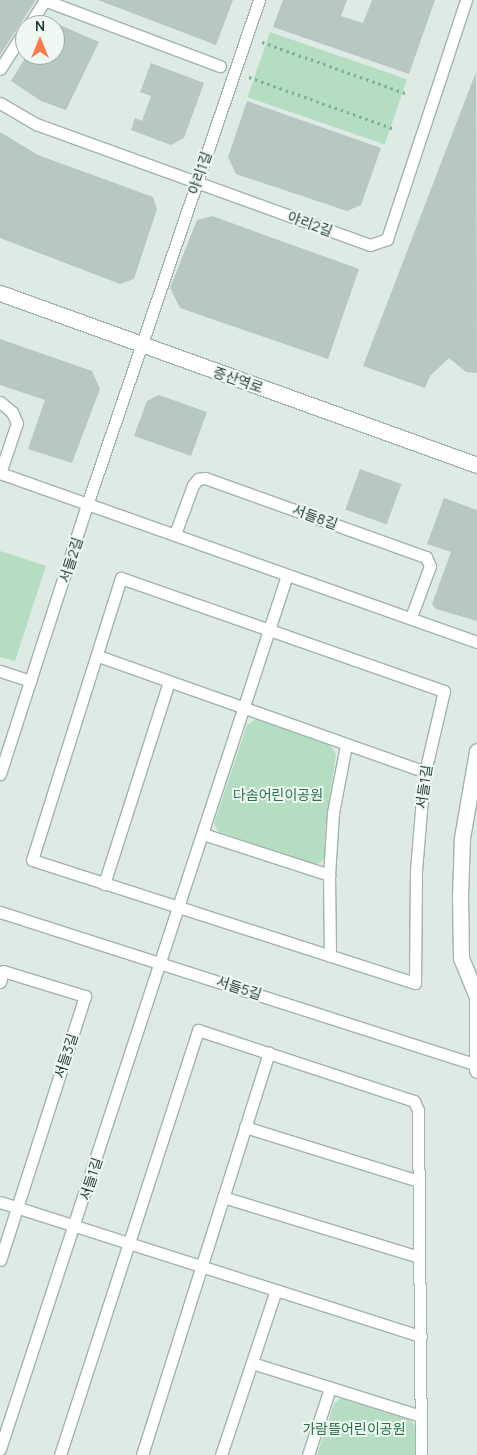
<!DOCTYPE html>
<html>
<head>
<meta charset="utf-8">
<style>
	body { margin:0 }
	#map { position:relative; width:477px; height:1455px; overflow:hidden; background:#deebe5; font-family:Manrope,"Noto Sans KR",sans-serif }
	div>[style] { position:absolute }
	.green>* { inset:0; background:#b5ddc1; transform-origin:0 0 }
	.building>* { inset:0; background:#b6c8c1; transform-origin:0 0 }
	.path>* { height:2.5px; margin-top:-1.25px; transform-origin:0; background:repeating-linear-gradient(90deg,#7db0a1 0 2.5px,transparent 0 6.5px) }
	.roads { filter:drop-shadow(1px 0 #a1b3ac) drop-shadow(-1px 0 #a1b3ac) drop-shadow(0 1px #a1b3ac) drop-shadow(0 -1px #a1b3ac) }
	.street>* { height:11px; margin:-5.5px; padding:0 5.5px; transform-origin:5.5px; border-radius:5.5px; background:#fff }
	.secondary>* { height:15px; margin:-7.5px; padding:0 7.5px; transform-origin:7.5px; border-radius:7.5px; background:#fff }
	span { translate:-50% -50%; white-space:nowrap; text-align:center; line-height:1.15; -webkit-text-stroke:4px #eff7f3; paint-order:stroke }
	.street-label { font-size:14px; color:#1f3b34 }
	.park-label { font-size:14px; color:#277446 }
	.north { position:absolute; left:15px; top:15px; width:50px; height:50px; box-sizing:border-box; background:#eff7f3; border:1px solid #9caca7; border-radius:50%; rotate:0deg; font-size:14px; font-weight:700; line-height:20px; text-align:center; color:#1f3b34 }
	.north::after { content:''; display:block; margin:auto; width:18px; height:22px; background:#fa7a4d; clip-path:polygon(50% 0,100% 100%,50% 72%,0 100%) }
</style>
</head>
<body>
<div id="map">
	<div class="green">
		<div style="left:270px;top:32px;width:145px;height:69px;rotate:19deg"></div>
		<div style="clip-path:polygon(0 551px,46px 566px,15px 661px,0 657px)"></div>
		<div style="clip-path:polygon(256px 719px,329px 744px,336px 754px,325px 831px,325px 858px,316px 865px,219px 832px,214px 824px,247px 725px)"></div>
		<div style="clip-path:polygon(341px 1398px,410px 1420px,416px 1427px,416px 1455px,317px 1455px,334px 1404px)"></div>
	</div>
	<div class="building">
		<div style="clip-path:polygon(0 0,36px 0,0 55px)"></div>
		<div style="clip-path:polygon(98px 0,233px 0,216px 45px)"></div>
		<div style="clip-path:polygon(283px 0,347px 0,341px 16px,363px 23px,372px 0,435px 0,409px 74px,273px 27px)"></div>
		<div style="clip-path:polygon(55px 23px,99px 42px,66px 110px,41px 101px,11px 81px,27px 55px,55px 55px)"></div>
		<div style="clip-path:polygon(151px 63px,204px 83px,184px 138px,171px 145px,131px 130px,135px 118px,142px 121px,151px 96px,140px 92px)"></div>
		<div style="clip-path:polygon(476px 72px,477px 373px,466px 372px,449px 358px,430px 376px,425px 388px,363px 366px)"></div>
		<div style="clip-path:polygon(247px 101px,381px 148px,361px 205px,347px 211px,236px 174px,228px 157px)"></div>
		<div style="clip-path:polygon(0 132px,38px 155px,153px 197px,157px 209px,134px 279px,120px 284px,0 238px)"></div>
		<div style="clip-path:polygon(212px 216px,359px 269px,328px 359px,180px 308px,170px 288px,197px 220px)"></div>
		<div style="clip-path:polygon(0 339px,92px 371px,100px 389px,72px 463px,28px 449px,45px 400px,0 385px)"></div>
		<div style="clip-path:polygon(159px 395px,207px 412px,191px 456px,134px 436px,147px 401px)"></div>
		<div style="left:360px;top:469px;width:44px;height:43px;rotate:20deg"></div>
		<div style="clip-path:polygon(444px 498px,477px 510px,477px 621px,436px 609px,432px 604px,451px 552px,427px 544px)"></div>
	</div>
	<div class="path">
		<div style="left:262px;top:42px;width:155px;rotate:19.6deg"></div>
		<div style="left:249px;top:77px;width:155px;rotate:19.6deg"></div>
	</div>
	<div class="roads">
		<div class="street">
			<div style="left:44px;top:0;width:188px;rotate:20.6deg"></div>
			<div style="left:29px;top:25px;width:30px;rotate:-57deg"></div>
			<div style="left:0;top:69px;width:46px;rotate:-57.3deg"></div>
			<div style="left:0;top:103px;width:42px;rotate:30.3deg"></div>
			<div style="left:36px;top:124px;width:355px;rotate:19.9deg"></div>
			<div style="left:370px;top:245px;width:18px;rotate:-19deg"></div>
			<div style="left:387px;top:239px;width:252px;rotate:-71.7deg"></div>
			<div style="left:0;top:402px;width:16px;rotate:40deg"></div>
			<div style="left:12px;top:412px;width:12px;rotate:66deg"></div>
			<div style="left:17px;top:423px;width:53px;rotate:108.8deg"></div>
			<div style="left:0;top:473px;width:506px;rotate:19.51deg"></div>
			<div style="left:175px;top:534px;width:52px;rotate:-69.8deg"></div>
			<div style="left:193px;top:485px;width:8px;rotate:-50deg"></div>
			<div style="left:198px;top:479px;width:7px;rotate:-8deg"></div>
			<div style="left:205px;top:478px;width:235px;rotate:19.7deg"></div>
			<div style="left:426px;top:557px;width:10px;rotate:66deg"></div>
			<div style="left:430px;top:566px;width:54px;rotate:110.4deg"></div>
			<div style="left:121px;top:578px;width:342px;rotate:19.3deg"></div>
			<div style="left:444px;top:691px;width:83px;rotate:103.2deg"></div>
			<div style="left:425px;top:772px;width:38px;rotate:96deg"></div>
			<div style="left:421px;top:810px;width:61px;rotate:94.7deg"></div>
			<div style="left:416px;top:871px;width:112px;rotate:90.5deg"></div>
			<div style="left:415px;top:983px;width:402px;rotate:-162.2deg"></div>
			<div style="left:32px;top:860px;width:296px;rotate:-72.5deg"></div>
			<div style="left:98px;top:656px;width:347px;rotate:19.5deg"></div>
			<div style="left:0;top:671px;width:32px;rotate:18deg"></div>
			<div style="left:0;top:774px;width:286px;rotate:-72.1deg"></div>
			<div style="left:88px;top:502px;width:530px;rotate:-71.19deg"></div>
			<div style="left:203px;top:834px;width:133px;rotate:18deg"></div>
			<div style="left:104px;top:884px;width:213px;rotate:-72.2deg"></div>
			<div style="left:0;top:912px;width:501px;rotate:17.78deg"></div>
			<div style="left:330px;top:956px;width:81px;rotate:-90.7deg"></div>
			<div style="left:329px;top:875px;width:62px;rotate:-86.3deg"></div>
			<div style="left:333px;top:813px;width:69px;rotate:-79.2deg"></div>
			<div style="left:0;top:982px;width:11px;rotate:-75deg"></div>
			<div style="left:3px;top:971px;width:86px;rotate:17deg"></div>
			<div style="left:85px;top:996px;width:277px;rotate:107.8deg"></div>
			<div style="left:245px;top:1127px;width:181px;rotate:17.3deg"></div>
			<div style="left:223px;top:1197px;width:205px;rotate:17deg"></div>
			<div style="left:0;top:1202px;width:442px;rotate:17.7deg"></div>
			<div style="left:252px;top:1363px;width:177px;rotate:17.4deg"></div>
			<div style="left:0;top:1449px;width:920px;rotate:-71.82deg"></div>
			<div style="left:60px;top:1455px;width:447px;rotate:-72deg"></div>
			<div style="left:198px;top:1030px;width:227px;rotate:18.2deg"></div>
			<div style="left:414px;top:1101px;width:10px;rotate:66deg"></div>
			<div style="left:418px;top:1110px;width:345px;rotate:89.5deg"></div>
			<div style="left:142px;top:1455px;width:422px;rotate:-72.5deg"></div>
			<div style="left:221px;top:1455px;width:174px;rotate:-71.6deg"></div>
			<div style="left:308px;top:1455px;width:71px;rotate:-71.8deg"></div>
		</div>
		<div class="secondary">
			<div style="left:0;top:293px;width:507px;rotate:19.83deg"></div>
			<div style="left:477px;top:986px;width:84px;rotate:90deg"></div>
			<div style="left:477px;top:997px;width:42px;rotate:-112.3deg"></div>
			<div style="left:461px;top:958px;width:61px;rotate:-90.9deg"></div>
			<div style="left:460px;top:897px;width:59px;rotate:-88.1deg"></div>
			<div style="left:462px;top:838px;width:88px;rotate:-80.2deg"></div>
		</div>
	</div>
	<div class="street-label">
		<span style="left:200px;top:173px;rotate:-71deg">야리1길</span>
		<span style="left:310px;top:224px;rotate:20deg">야리2길</span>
		<span style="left:238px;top:380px;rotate:19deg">증산역로</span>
		<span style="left:315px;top:517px;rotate:20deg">서들8길</span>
		<span style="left:71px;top:560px;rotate:-72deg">서들2길</span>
		<span style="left:424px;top:787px;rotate:-82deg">서들1길</span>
		<span style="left:239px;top:988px;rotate:18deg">서들5길</span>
		<span style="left:66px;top:1056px;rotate:-72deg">서들3길</span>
		<span style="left:91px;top:1179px;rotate:-72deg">서들1길</span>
	</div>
	<div class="park-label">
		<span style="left:278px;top:795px">다솜어린이공원</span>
		<span style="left:354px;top:1429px">가람뜰어린이공원</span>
	</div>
	<div class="north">N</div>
</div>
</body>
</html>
